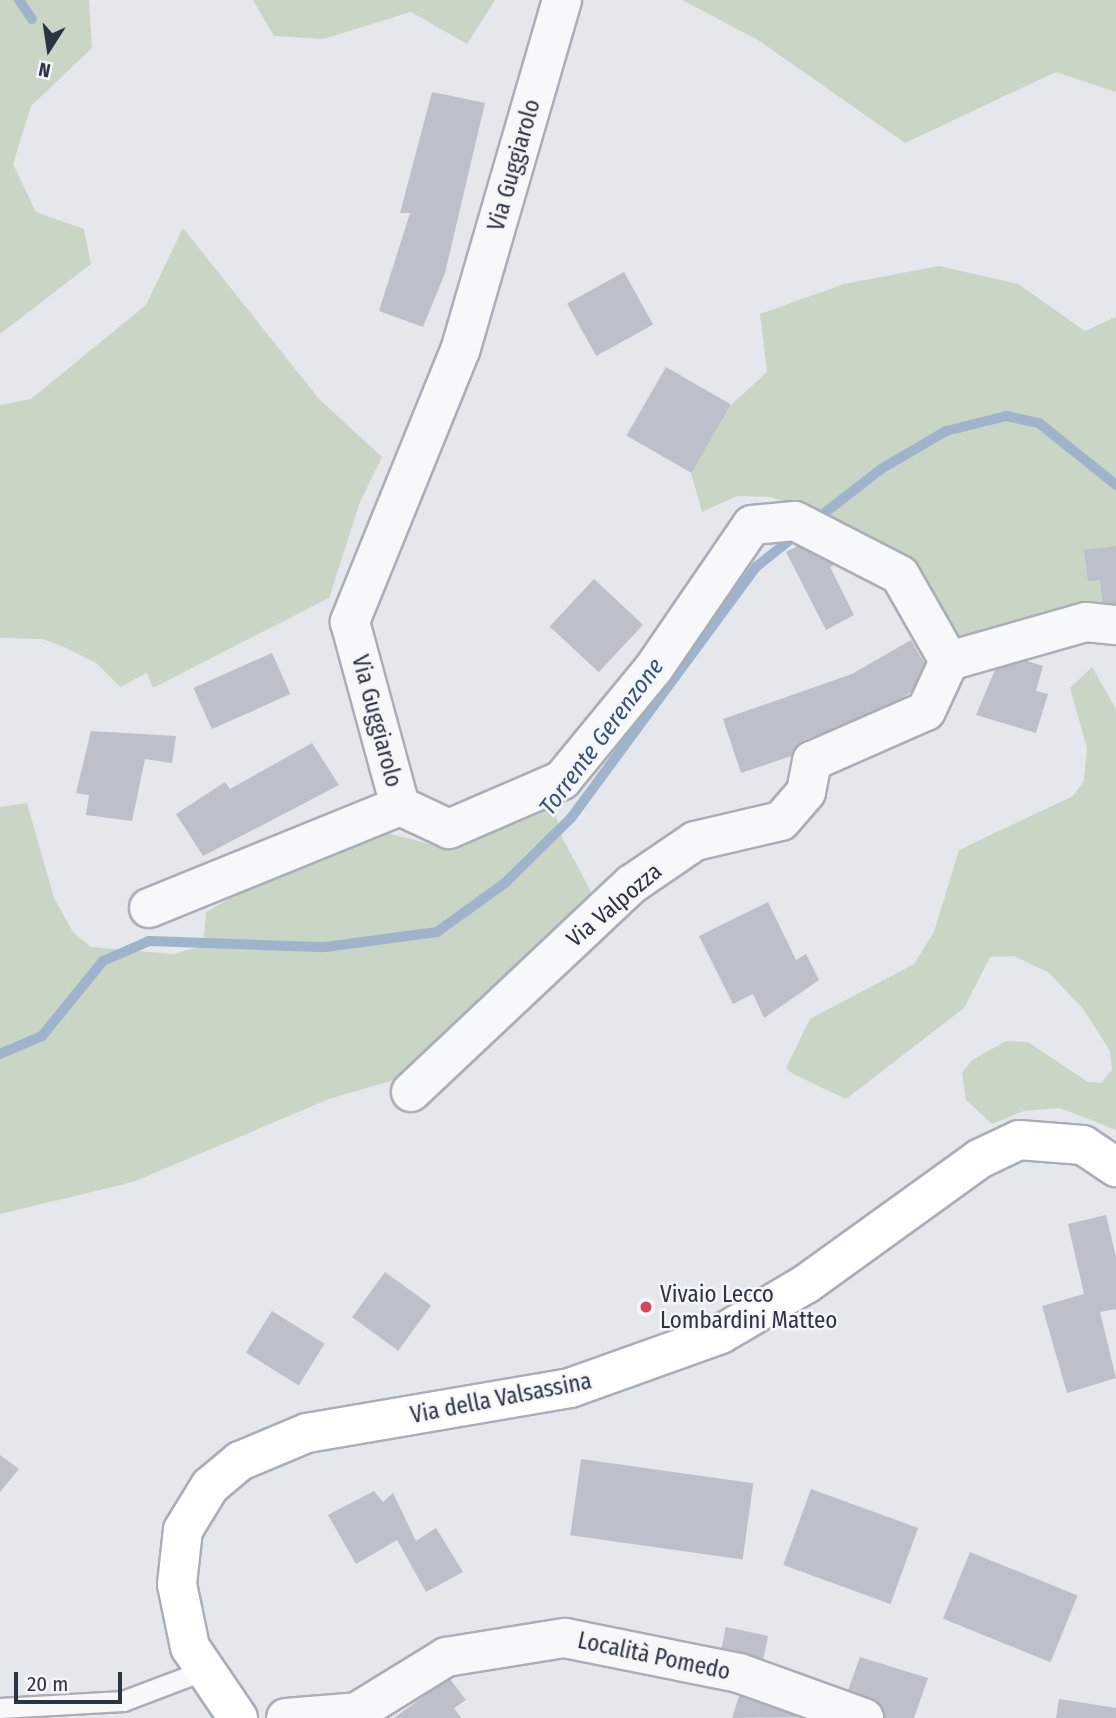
<!DOCTYPE html>
<html>
<head>
<meta charset="utf-8">
<style>
	body { margin:0 }
	#map { position:relative; width:1116px; height:1718px; overflow:hidden; background:#e4e7ec; font-family:"Fira Sans Condensed",sans-serif }
	div>[style] { position:absolute }
	.green>* { inset:0; background:#c9d6c5 }
	.stream>* { height:10px; margin:-5px; padding:0 5px; transform-origin:5px; border-radius:5px; background:#9fb4cc }
	.building>* { inset:0; background:#bbc0ca; transform-origin:0 0 }
	.roads { filter:drop-shadow(2px 0 #a9aeb7) drop-shadow(-2px 0 #a9aeb7) drop-shadow(0 2px #a9aeb7) drop-shadow(0 -2px #a9aeb7) }
	.service>* { height:19px; margin:-9.5px; padding:0 9.5px; transform-origin:9.5px; border-radius:9.5px; background:#f7f8fa }
	.minor>* { height:38px; margin:-19px; padding:0 19px; transform-origin:19px; border-radius:19px; background:#f7f8fa }
	.secondary>* { height:38px; margin:-19px; padding:0 19px; transform-origin:19px; border-radius:19px; background:#fff }
	.dots>* { width:19px; height:19px; translate:-50% -50%; box-sizing:border-box; border:4px solid #f4f6f9; border-radius:50% }
	span { translate:-50% -50%; white-space:nowrap; text-align:center; line-height:1.15; -webkit-text-stroke:5px #f4f6f9; paint-order:stroke }
	.street-label { font-size:23px; color:#2b3445 }
	.poi-label { font-size:23px; color:#2b3445 }
	.left { translate:0 -50%; text-align:left }
	.water-label { font-size:24px; color:#34527a; font-style:italic }
	.north { position:absolute; left:14px; top:14px; width:70px; height:70px; -webkit-text-stroke:5px #f4f6f9; paint-order:stroke; rotate:192deg; font-size:19px; font-weight:700; line-height:28px; text-align:center; color:#2b3445 }
	.north::after { content:''; display:block; margin:auto; width:24px; height:32px; background:#2b3445; clip-path:polygon(50% 0,100% 100%,50% 72%,0 100%) }
	.scale { position:absolute; left:14px; top:1672px; width:108px; height:32px; box-sizing:border-box; border:4px solid #2b3445; border-top:0; padding-left:9px; font-size:21px; line-height:24px; white-space:nowrap; color:#2b3445; -webkit-text-stroke:5px #f4f6f9; paint-order:stroke }
</style>
</head>
<body>
<div id="map">
	<div class="green">
		<div style="clip-path:polygon(0 0,89px 0,92px 48px,31px 106px,13px 164px,36px 212px,84px 229px,91px 264px,0 334px)"></div>
		<div style="clip-path:polygon(253px 0,495px 0,467px 44px,411px 12px,323px 39px,274px 36px)"></div>
		<div style="clip-path:polygon(682px 0,1116px 0,1116px 92px,1056px 72px,905px 143px,758px 40px)"></div>
		<div style="clip-path:polygon(183px 228px,319px 399px,382px 457px,360px 502px,329px 598px,153px 688px,147px 673px,120px 687px,96px 663px,64px 647px,43px 639px,0 638px,0 405px,31px 399px,146px 305px)"></div>
		<div style="clip-path:polygon(939px 266px,1018px 284px,1085px 331px,1116px 317px,1116px 625px,958px 639px,908px 559px,886px 545px,771px 497px,737px 496px,702px 512px,691px 473px,731px 405px,767px 372px,760px 314px,844px 284px)"></div>
		<div style="clip-path:polygon(1092px 667px,1116px 709px,1116px 1130px,1060px 1108px,1024px 1111px,992px 1124px,966px 1100px,962px 1073px,972px 1060px,1006px 1041px,1028px 1042px,1088px 1082px,1101px 1083px,1112px 1070px,1110px 1051px,1084px 1010px,1048px 972px,1014px 956px,990px 957px,964px 1008px,846px 1099px,793px 1074px,786px 1068px,810px 1019px,914px 964px,934px 932px,959px 850px,1073px 796px,1084px 781px,1087px 748px,1070px 688px)"></div>
		<div style="clip-path:polygon(551px 799px,562px 837px,597px 903px,421px 1072px,329px 1099px,133px 1182px,0 1214px,0 807px,27px 803px,54px 898px,73px 932px,91px 947px,173px 954px,203px 946px,206px 912px,264px 879px,382px 832px,439px 846px,470px 841px)"></div>
	</div>
	<div class="stream">
		<div style="left:19px;top:0;width:23px;rotate:56deg"></div>
		<div style="left:813px;top:522px;width:86px;rotate:-37.9deg"></div>
		<div style="left:881px;top:469px;width:75px;rotate:-30.3deg"></div>
		<div style="left:946px;top:431px;width:62px;rotate:-14deg"></div>
		<div style="left:1006px;top:416px;width:34px;rotate:12deg"></div>
		<div style="left:1039px;top:423px;width:99px;rotate:38.8deg"></div>
		<div style="left:0;top:1054px;width:46px;rotate:-23.2deg"></div>
		<div style="left:42px;top:1036px;width:97px;rotate:-50.9deg"></div>
		<div style="left:103px;top:961px;width:50px;rotate:-23.5deg"></div>
		<div style="left:149px;top:941px;width:176px;rotate:2deg"></div>
		<div style="left:325px;top:947px;width:113px;rotate:-7.6deg"></div>
		<div style="left:437px;top:932px;width:84px;rotate:-35.8deg"></div>
		<div style="left:505px;top:883px;width:93px;rotate:-44.6deg"></div>
		<div style="left:571px;top:818px;width:312px;rotate:-53.6deg"></div>
		<div style="left:756px;top:567px;width:56px;rotate:-38.5deg"></div>
	</div>
	<div class="building">
		<div style="clip-path:polygon(432px 92px,485px 103px,445px 273px,423px 327px,379px 311px,410px 213px,400px 213px)"></div>
		<div style="left:624px;top:272px;width:60px;height:65px;rotate:61deg"></div>
		<div style="left:666px;top:367px;width:75px;height:79px;rotate:30deg"></div>
		<div style="clip-path:polygon(814px 538px,854px 555px,830px 567px,854px 615px,826px 630px,786px 552px)"></div>
		<div style="clip-path:polygon(1116px 546px,1116px 614px,1104px 616px,1100px 580px,1088px 581px,1084px 550px)"></div>
		<div style="left:594px;top:579px;width:67px;height:65px;rotate:43deg"></div>
		<div style="clip-path:polygon(911px 640px,933px 678px,873px 717px,802px 741px,806px 751px,741px 773px,723px 719px,852px 674px)"></div>
		<div style="left:272px;top:653px;width:45px;height:86px;rotate:66deg"></div>
		<div style="clip-path:polygon(1002px 653px,1043px 666px,1036px 691px,1048px 694px,1036px 733px,976px 715px)"></div>
		<div style="clip-path:polygon(91px 731px,176px 736px,172px 763px,145px 759px,132px 821px,86px 815px,89px 795px,76px 793px)"></div>
		<div style="clip-path:polygon(312px 743px,339px 785px,203px 856px,176px 814px,225px 782px,230px 789px)"></div>
		<div style="clip-path:polygon(768px 902px,796px 960px,806px 954px,819px 980px,764px 1018px,753px 994px,733px 1004px,699px 936px)"></div>
		<div style="clip-path:polygon(1106px 1215px,1116px 1257px,1116px 1309px,1100px 1312px,1116px 1378px,1067px 1393px,1042px 1306px,1084px 1294px,1068px 1224px)"></div>
		<div style="left:385px;top:1272px;width:57px;height:56px;rotate:36deg"></div>
		<div style="left:272px;top:1311px;width:62px;height:49px;rotate:32deg"></div>
		<div style="clip-path:polygon(0 1455px,19px 1469px,0 1492px)"></div>
		<div style="left:581px;top:1459px;width:174px;height:77px;rotate:8deg"></div>
		<div style="left:811px;top:1489px;width:114px;height:81px;rotate:20deg"></div>
		<div style="clip-path:polygon(374px 1491px,383px 1502px,393px 1493px,416px 1541px,436px 1528px,463px 1572px,426px 1592px,397px 1540px,356px 1564px,328px 1515px)"></div>
		<div style="left:970px;top:1552px;width:116px;height:72px;rotate:22deg"></div>
		<div style="left:726px;top:1627px;width:43px;height:38px;rotate:12deg"></div>
		<div style="clip-path:polygon(860px 1657px,928px 1678px,914px 1718px,882px 1718px,843px 1704px)"></div>
		<div style="clip-path:polygon(449px 1678px,466px 1700px,454px 1708px,461px 1718px,394px 1718px)"></div>
		<div style="clip-path:polygon(744px 1680px,816px 1717px,732px 1718px)"></div>
		<div style="clip-path:polygon(1059px 1699px,1116px 1708px,1116px 1718px,1056px 1718px)"></div>
	</div>
	<div class="roads">
		<div class="service">
			<div style="left:0;top:1708px;width:123px;rotate:-3.3deg"></div>
			<div style="left:123px;top:1701px;width:85px;rotate:-20.8deg"></div>
		</div>
		<div class="minor">
			<div style="left:562px;top:0;width:362px;rotate:106.2deg"></div>
			<div style="left:461px;top:348px;width:296px;rotate:112.1deg"></div>
			<div style="left:350px;top:622px;width:191px;rotate:74.8deg"></div>
			<div style="left:400px;top:806px;width:54px;rotate:25.1deg"></div>
			<div style="left:449px;top:829px;width:123px;rotate:-23.4deg"></div>
			<div style="left:562px;top:780px;width:145px;rotate:-50.6deg"></div>
			<div style="left:654px;top:668px;width:173px;rotate:-55.6deg"></div>
			<div style="left:752px;top:525px;width:43px;rotate:-5.3deg"></div>
			<div style="left:795px;top:521px;width:118px;rotate:27.2deg"></div>
			<div style="left:900px;top:575px;width:99px;rotate:60.3deg"></div>
			<div style="left:149px;top:908px;width:271px;rotate:-22.1deg"></div>
			<div style="left:411px;top:1092px;width:303px;rotate:-43.3deg"></div>
			<div style="left:632px;top:884px;width:76px;rotate:-34.3deg"></div>
			<div style="left:695px;top:841px;width:88px;rotate:-13.1deg"></div>
			<div style="left:781px;top:821px;width:38px;rotate:-49deg"></div>
			<div style="left:806px;top:792px;width:32px;rotate:-79deg"></div>
			<div style="left:812px;top:761px;width:124px;rotate:-23.7deg"></div>
			<div style="left:926px;top:711px;width:55px;rotate:-65.3deg"></div>
			<div style="left:949px;top:661px;width:142px;rotate:-15.9deg"></div>
			<div style="left:1086px;top:622px;width:30px;rotate:6deg"></div>
			<div style="left:286px;top:1718px;width:71px;rotate:-4.8deg"></div>
			<div style="left:357px;top:1712px;width:105px;rotate:-31.7deg"></div>
			<div style="left:446px;top:1657px;width:121px;rotate:-9.1deg"></div>
			<div style="left:565px;top:1638px;width:177px;rotate:11.4deg"></div>
			<div style="left:739px;top:1673px;width:133px;rotate:19.8deg"></div>
		</div>
		<div class="secondary">
			<div style="left:238px;top:1718px;width:86px;rotate:-124.1deg"></div>
			<div style="left:190px;top:1647px;width:64px;rotate:-101.7deg"></div>
			<div style="left:177px;top:1584px;width:54px;rotate:-83.7deg"></div>
			<div style="left:183px;top:1530px;width:52px;rotate:-58.5deg"></div>
			<div style="left:210px;top:1486px;width:39px;rotate:-40deg"></div>
			<div style="left:240px;top:1461px;width:73px;rotate:-22.7deg"></div>
			<div style="left:307px;top:1433px;width:267px;rotate:-9.7deg"></div>
			<div style="left:570px;top:1388px;width:160px;rotate:-19.7deg"></div>
			<div style="left:721px;top:1334px;width:99px;rotate:-30.5deg"></div>
			<div style="left:806px;top:1284px;width:213px;rotate:-35.8deg"></div>
			<div style="left:979px;top:1159px;width:44px;rotate:-25.4deg"></div>
			<div style="left:1019px;top:1140px;width:64px;rotate:4.5deg"></div>
			<div style="left:1083px;top:1145px;width:40px;rotate:34deg"></div>
		</div>
	</div>
	<div class="dots">
		<div style="left:646px;top:1307px;background:#d1495b"></div>
	</div>
	<div class="street-label">
		<span style="left:514px;top:165px;rotate:-74deg">Via Guggiarolo</span>
		<span style="left:377px;top:721px;rotate:75deg">Via Guggiarolo</span>
		<span style="left:614px;top:905px;rotate:-40deg">Via Valpozza</span>
		<span style="left:501px;top:1398px;rotate:-11deg">Via della Valsassina</span>
		<span style="left:654px;top:1656px;rotate:12deg">Località Pomedo</span>
	</div>
	<div class="poi-label">
		<span class="left" style="left:660px;top:1307px">Vivaio Lecco<br>Lombardini Matteo</span>
	</div>
	<div class="water-label">
		<span style="left:602px;top:737px;rotate:-53deg">Torrente Gerenzone</span>
	</div>
	<div class="north">N</div>
	<div class="scale">20 m</div>
</div>
</body>
</html>
